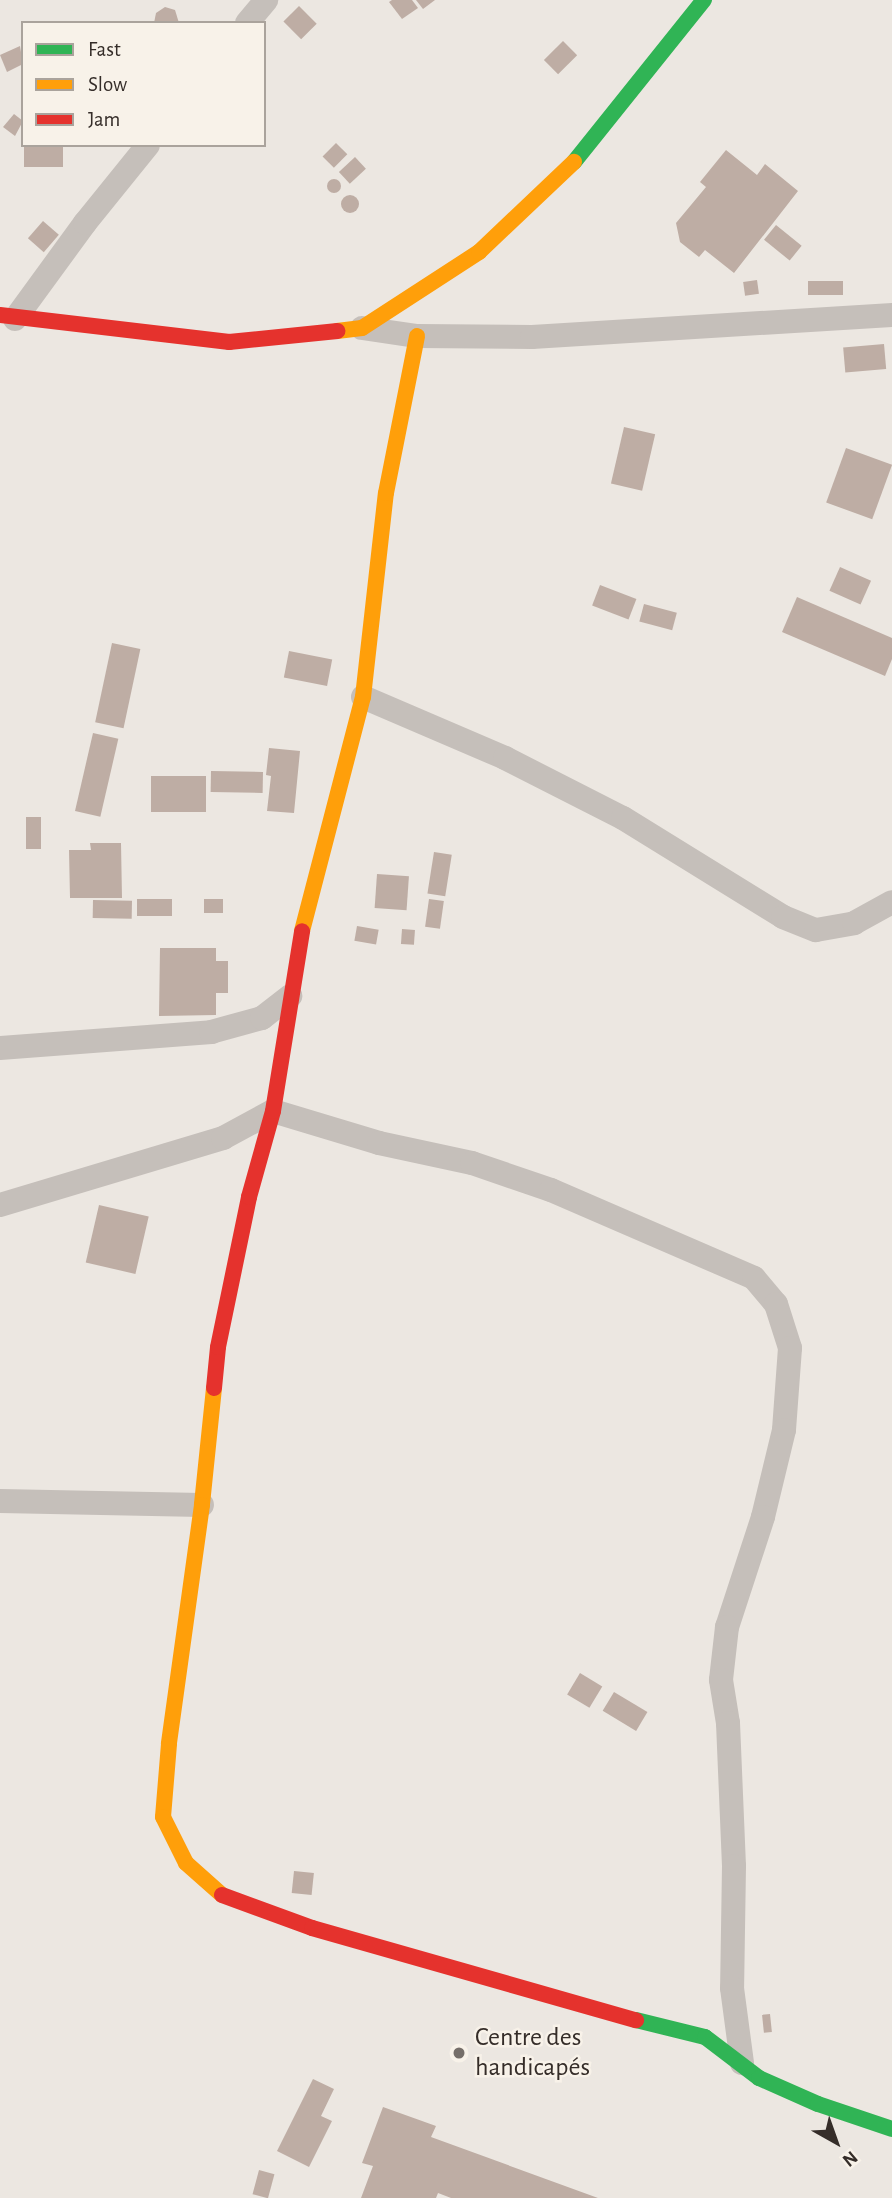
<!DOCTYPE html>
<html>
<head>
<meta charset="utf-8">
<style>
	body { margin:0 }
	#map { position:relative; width:892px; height:2198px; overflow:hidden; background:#ece7e1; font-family:"Alegreya Sans",sans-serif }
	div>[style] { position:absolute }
	.building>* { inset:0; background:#beada4; transform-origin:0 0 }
	.round { border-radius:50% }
	.street>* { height:24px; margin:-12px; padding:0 12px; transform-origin:12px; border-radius:12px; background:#c5bfba }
	.fast>* { height:16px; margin:-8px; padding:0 8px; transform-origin:8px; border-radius:8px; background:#30b455 }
	.slow>* { height:16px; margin:-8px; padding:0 8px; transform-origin:8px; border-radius:8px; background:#ff9f0a }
	.jam>* { height:16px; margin:-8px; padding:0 8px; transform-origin:8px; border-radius:8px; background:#e5322d }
	.dots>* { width:19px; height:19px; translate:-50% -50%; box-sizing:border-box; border:4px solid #f8f2e9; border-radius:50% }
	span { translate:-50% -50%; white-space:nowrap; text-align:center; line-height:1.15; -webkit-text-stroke:5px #f8f2e9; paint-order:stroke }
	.poi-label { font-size:26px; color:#352d29 }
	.left { translate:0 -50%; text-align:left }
	.legend { position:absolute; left:21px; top:21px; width:245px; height:126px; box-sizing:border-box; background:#f8f2e9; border:2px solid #aaa39c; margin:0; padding:9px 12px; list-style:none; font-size:21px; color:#352d29 }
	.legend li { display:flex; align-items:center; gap:14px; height:35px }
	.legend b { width:35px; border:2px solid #aaa39c }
	.north { position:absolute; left:801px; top:2107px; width:70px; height:70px; -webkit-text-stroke:5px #f8f2e9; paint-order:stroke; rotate:140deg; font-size:19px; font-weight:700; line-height:28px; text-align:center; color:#352d29 }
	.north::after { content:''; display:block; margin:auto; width:24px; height:32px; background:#352d29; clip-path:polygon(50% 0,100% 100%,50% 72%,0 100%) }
</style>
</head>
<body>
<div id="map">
	<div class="building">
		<div style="clip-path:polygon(392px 0,412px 0,418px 8px,402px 19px,389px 2px)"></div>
		<div style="clip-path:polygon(416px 0,435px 0,423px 9px)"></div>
		<div style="left:299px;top:6px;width:25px;height:22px;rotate:45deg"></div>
		<div style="clip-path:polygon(165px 7px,175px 10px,179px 23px,154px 23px,156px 13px)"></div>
		<div style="left:563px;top:41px;width:20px;height:27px;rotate:45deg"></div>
		<div style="clip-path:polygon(20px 46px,23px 64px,7px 72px,0 55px)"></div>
		<div style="clip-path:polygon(14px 114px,23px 121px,15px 136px,3px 127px)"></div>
		<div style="left:336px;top:143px;width:16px;height:19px;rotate:45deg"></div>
		<div style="left:24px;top:145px;width:39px;height:22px"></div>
		<div style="clip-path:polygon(726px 150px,757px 175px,765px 164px,798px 191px,734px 273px,705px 250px,699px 257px,680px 242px,676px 223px,706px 187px,700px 182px)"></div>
		<div style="left:355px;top:157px;width:16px;height:22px;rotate:47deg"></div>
		<div class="round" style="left:327px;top:179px;width:14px;height:14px"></div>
		<div class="round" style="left:341px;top:195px;width:18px;height:18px"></div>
		<div style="left:43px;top:221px;width:21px;height:23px;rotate:41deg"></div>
		<div style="left:776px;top:225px;width:33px;height:19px;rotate:39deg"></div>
		<div style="left:757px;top:280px;width:14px;height:14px;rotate:82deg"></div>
		<div style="left:843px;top:281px;width:14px;height:35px;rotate:90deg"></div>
		<div style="left:884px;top:344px;width:25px;height:41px;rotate:85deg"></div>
		<div style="left:624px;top:427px;width:32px;height:58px;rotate:13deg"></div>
		<div style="left:846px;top:448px;width:49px;height:58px;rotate:20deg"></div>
		<div style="left:840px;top:567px;width:34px;height:26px;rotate:24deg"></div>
		<div style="left:600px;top:585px;width:39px;height:22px;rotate:21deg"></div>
		<div style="clip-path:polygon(797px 597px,892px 638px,892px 659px,885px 676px,782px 632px)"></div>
		<div style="left:644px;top:604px;width:34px;height:18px;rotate:15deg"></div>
		<div style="left:112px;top:643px;width:29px;height:81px;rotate:12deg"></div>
		<div style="left:289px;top:651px;width:44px;height:27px;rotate:11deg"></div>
		<div style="left:93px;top:733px;width:26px;height:80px;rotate:13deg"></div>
		<div style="clip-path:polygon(269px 748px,300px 751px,294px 813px,267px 811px,271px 776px,266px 775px)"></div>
		<div style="left:211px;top:771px;width:52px;height:21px;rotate:1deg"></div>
		<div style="left:151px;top:776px;width:55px;height:36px"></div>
		<div style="left:26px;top:817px;width:15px;height:32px"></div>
		<div style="clip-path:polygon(90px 843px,121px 843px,122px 898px,70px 898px,69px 850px,91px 850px)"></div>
		<div style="left:434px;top:852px;width:18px;height:42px;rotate:9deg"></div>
		<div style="left:377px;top:874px;width:32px;height:34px;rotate:4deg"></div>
		<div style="left:172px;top:899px;width:17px;height:35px;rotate:90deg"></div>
		<div style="left:204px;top:899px;width:19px;height:14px"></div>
		<div style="left:429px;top:899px;width:15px;height:28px;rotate:8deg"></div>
		<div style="left:93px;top:900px;width:39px;height:18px;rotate:1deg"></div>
		<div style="left:357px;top:926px;width:22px;height:15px;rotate:10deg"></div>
		<div style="left:402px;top:929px;width:13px;height:15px;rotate:4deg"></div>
		<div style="clip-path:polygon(160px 948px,216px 948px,216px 961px,228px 961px,228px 993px,216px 993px,216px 1015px,159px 1016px)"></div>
		<div style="left:99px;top:1205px;width:51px;height:59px;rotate:13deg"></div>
		<div style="left:580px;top:1673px;width:26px;height:25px;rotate:31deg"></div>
		<div style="left:614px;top:1692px;width:39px;height:22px;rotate:31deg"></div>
		<div style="left:294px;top:1871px;width:20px;height:22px;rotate:6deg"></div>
		<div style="left:770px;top:2014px;width:18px;height:8px;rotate:84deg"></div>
		<div style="clip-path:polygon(313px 2079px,334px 2089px,321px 2116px,332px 2121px,309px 2167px,277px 2151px)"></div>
		<div style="clip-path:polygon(383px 2107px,436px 2126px,431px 2137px,598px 2198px,451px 2198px,438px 2193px,436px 2198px,361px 2198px,373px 2166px,362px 2163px)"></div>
		<div style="left:259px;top:2170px;width:16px;height:25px;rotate:15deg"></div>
	</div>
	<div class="street">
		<div style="left:247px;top:23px;width:30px;rotate:-50deg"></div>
		<div style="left:15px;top:319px;width:119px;rotate:-53.9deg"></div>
		<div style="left:85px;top:223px;width:100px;rotate:-51.1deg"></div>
		<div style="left:362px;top:328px;width:56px;rotate:8.3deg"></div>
		<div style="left:417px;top:336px;width:115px;rotate:0.5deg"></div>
		<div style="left:532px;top:337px;width:361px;rotate:-3.5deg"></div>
		<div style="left:363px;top:697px;width:155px;rotate:23.2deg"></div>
		<div style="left:505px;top:758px;width:132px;rotate:27deg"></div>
		<div style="left:623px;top:818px;width:188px;rotate:31.7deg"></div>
		<div style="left:783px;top:917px;width:35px;rotate:22deg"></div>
		<div style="left:816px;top:930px;width:39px;rotate:-10deg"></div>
		<div style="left:854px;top:923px;width:43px;rotate:-28.9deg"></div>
		<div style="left:0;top:1048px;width:212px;rotate:-4.3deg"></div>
		<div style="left:211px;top:1032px;width:53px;rotate:-15.4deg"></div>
		<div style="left:262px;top:1018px;width:36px;rotate:-38deg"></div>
		<div style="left:0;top:1205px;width:233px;rotate:-16.7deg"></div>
		<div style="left:223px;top:1138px;width:57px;rotate:-28.4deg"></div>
		<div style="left:273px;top:1111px;width:111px;rotate:16.8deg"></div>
		<div style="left:379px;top:1143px;width:95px;rotate:12.1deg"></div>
		<div style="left:472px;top:1163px;width:83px;rotate:18.9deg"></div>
		<div style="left:551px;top:1190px;width:221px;rotate:23.4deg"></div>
		<div style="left:754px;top:1278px;width:34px;rotate:50deg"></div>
		<div style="left:776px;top:1304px;width:46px;rotate:72.3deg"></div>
		<div style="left:790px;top:1348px;width:82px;rotate:94.2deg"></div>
		<div style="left:784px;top:1430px;width:89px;rotate:103.6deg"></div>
		<div style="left:763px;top:1517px;width:116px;rotate:108.1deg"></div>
		<div style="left:727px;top:1627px;width:53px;rotate:96.5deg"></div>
		<div style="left:721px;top:1680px;width:44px;rotate:80.8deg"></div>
		<div style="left:728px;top:1723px;width:143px;rotate:87.6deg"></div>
		<div style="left:734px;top:1866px;width:122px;rotate:90.9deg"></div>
		<div style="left:732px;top:1988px;width:76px;rotate:82.4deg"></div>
		<div style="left:0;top:1501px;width:202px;rotate:1.1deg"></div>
	</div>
	<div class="fast">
		<div style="left:574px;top:162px;width:208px;rotate:-51.3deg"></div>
		<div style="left:636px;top:2020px;width:71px;rotate:13.8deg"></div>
		<div style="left:705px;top:2037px;width:68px;rotate:37.2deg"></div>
		<div style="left:759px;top:2078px;width:64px;rotate:23.8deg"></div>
		<div style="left:818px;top:2104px;width:78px;rotate:18.7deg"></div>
	</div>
	<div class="slow">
		<div style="left:337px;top:331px;width:25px;rotate:-7deg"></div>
		<div style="left:362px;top:328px;width:140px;rotate:-33deg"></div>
		<div style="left:479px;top:252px;width:131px;rotate:-43.5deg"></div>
		<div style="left:302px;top:931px;width:242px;rotate:-75.4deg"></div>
		<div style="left:363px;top:697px;width:205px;rotate:-83.6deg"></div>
		<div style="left:386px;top:493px;width:160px;rotate:-78.8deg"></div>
		<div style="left:214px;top:1388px;width:118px;rotate:95.9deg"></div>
		<div style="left:202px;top:1505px;width:241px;rotate:97.9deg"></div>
		<div style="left:169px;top:1744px;width:73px;rotate:94.7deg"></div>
		<div style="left:163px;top:1817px;width:51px;rotate:63.4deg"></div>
		<div style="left:186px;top:1863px;width:48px;rotate:41.6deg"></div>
	</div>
	<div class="jam">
		<div style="left:0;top:315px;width:231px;rotate:6.7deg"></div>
		<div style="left:229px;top:342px;width:109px;rotate:-5.8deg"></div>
		<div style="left:214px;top:1388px;width:41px;rotate:-84.4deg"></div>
		<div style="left:218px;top:1347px;width:153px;rotate:-78.3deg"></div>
		<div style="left:249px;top:1197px;width:89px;rotate:-74.4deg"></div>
		<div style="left:273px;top:1111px;width:182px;rotate:-80.8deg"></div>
		<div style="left:222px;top:1895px;width:96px;rotate:20.1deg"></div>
		<div style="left:312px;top:1928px;width:337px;rotate:15.9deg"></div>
	</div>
	<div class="dots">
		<div style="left:459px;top:2053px;background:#756e69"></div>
	</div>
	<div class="poi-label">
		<span class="left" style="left:475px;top:2053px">Centre des<br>handicapés</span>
	</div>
	<ul class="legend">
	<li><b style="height:9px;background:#30b455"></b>Fast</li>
	<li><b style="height:9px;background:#ff9f0a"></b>Slow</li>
	<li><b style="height:9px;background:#e5322d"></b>Jam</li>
	</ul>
	<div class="north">N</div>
</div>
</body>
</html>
